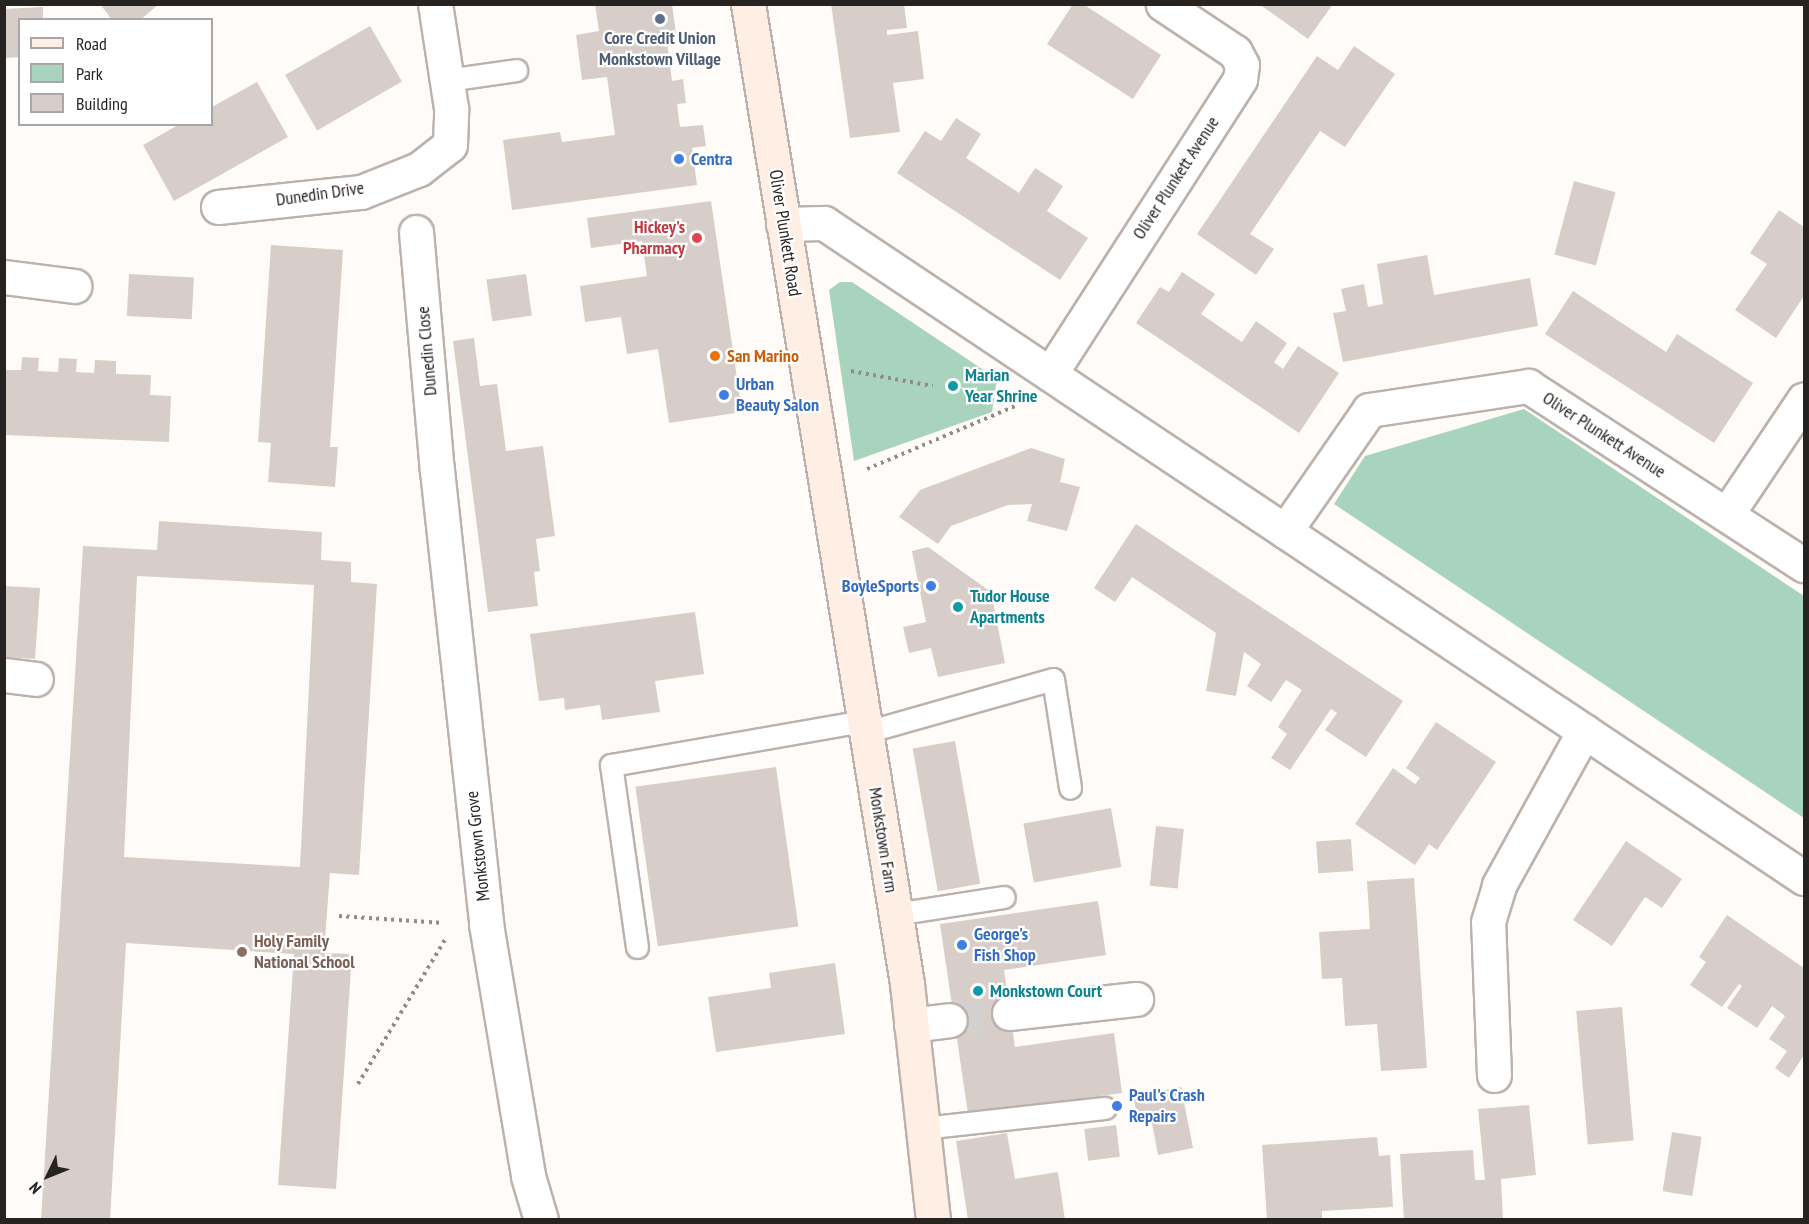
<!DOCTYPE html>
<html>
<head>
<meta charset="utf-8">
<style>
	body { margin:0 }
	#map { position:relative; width:1809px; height:1224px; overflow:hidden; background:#fffbf9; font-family:"PT Sans Narrow",sans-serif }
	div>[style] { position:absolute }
	.green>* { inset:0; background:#a8d4be }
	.building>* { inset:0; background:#d8cec9; transform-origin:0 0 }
	.street-tunnel>* { height:33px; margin-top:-16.5px; transform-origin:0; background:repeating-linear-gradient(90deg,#d4d0ce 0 33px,transparent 0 49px) }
	.path>* { height:4px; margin-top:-2px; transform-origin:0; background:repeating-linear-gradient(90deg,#908c8a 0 3px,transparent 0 7.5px) }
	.roads { filter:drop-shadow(2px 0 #bcb2ad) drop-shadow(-2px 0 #bcb2ad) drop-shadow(0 2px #bcb2ad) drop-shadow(0 -2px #bcb2ad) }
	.lane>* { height:21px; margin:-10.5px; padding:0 10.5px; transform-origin:10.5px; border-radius:10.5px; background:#fff }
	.street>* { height:33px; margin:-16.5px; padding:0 16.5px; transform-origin:16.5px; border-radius:16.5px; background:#fff }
	.secondary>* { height:33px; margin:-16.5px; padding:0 16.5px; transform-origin:16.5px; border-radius:16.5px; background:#feeee4 }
	.dots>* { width:16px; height:16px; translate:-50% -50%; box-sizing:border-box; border:3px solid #fff; border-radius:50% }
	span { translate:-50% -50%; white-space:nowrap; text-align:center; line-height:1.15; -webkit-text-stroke:4.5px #fff; paint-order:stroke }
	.service-label { font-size:18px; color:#4e5e75; font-weight:700 }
	.shop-label { font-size:18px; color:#366cbe; font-weight:700 }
	.left { translate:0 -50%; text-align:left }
	.right { translate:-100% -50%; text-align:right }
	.street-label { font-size:18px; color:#272321 }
	.health-label { font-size:18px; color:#be3a42; font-weight:700 }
	.food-label { font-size:18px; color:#c56008; font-weight:700 }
	.culture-label { font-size:18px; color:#0d838f; font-weight:700 }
	.education-label { font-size:18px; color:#785e54; font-weight:700 }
	.frame { position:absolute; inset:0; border:6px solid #272321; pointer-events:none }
	.legend { position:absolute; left:18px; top:18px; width:195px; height:108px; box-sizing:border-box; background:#fff; border:2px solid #a9a7a6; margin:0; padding:8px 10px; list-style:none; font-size:18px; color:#272321 }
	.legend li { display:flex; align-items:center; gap:12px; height:30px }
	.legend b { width:30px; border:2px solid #a9a7a6 }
	.north { position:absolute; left:18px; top:1146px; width:60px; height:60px; -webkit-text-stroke:4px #fff; paint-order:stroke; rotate:227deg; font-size:16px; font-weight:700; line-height:24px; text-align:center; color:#272321 }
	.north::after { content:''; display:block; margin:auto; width:21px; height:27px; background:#272321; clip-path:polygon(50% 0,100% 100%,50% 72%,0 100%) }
</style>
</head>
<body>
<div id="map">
	<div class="green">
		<div style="clip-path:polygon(840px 282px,852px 282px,997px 379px,992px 412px,854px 461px,829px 290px)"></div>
		<div style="clip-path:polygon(1524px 409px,1804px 596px,1804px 818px,1334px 504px,1365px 456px)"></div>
	</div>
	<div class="building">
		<div style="clip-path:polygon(100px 4px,159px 4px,140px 20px,112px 20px)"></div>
		<div style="clip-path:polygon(595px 4px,672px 4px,676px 33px,666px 34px,672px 81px,683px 79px,686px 103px,677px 104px,680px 127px,703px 125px,706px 146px,692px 148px,697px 185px,512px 210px,503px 140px,560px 132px,562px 142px,615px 135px,607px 77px,582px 80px,576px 35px,599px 31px)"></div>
		<div style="clip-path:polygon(831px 4px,904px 4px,907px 28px,887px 30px,887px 35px,918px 31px,924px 79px,893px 83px,900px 132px,850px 138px)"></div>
		<div style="clip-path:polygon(1073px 4px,1083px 4px,1161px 55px,1133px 99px,1047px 44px)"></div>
		<div style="clip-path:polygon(1259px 4px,1333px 4px,1308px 39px)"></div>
		<div style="clip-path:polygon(43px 7px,43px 20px,20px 20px,20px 57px,4px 58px,4px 9px)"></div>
		<div style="left:370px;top:26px;width:64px;height:98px;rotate:60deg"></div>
		<div style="clip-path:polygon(1354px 46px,1395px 74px,1345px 147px,1320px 131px,1250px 234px,1274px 249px,1256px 275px,1197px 234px,1317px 56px,1338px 70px)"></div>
		<div style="clip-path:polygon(257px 82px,288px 137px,174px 201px,143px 145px,180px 124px,212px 124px,212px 107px)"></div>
		<div style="clip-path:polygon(956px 118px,981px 134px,966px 158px,1019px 193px,1035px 168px,1063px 186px,1047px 211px,1088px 238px,1060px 280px,897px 173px,925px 131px,941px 141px)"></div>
		<div style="left:1574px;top:181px;width:43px;height:76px;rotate:15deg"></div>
		<div style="clip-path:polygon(711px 201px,742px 412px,669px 423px,658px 349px,627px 354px,621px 317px,585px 322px,580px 286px,647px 276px,642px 241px,591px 248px,587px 218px)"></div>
		<div style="clip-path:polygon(1779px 210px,1804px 227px,1804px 296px,1776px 338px,1735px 310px,1767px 264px,1750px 253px)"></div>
		<div style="clip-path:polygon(271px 245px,343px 250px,330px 447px,338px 447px,335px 487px,268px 482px,271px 443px,258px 442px)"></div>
		<div style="clip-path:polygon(1427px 255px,1434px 295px,1530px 278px,1538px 326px,1343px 362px,1333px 313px,1346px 311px,1341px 289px,1364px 284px,1368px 307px,1383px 304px,1377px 264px)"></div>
		<div style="clip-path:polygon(1182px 272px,1215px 294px,1201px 314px,1242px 342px,1256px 321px,1287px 343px,1274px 362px,1283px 369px,1298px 346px,1339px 373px,1299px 433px,1136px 323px,1160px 287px,1169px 292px)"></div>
		<div style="left:129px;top:274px;width:65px;height:42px;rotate:3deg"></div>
		<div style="left:526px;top:274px;width:42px;height:40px;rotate:82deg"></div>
		<div style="clip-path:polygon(1573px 291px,1666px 352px,1677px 334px,1753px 383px,1714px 443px,1545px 334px)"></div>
		<div style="clip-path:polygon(474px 338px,480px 386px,497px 384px,506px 451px,543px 446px,555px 536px,536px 539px,540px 571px,534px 572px,538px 606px,488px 612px,453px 341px)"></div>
		<div style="clip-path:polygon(22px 357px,39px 358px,38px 371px,58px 372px,59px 358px,77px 359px,76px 372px,94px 373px,95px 360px,116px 361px,116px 374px,151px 375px,150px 395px,171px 396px,169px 442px,4px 435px,4px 370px,21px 370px)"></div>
		<div style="clip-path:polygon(1031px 448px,1065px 459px,1060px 482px,1080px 487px,1067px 531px,1027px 521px,1032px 504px,1008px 505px,951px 526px,938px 544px,899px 517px,920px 490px)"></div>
		<div style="clip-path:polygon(evenodd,159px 521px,322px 532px,321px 560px,351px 562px,351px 582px,377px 584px,359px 875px,330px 873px,324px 953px,352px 954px,336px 1189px,278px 1185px,294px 954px,126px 943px,110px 1220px,41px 1220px,83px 546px,157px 550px,159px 521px,137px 576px,314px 585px,300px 867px,124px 857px,137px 576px)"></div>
		<div style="clip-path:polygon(1136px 524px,1403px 701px,1366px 757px,1325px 730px,1337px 713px,1331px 709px,1290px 770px,1271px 758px,1287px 734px,1278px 727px,1302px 690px,1286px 680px,1271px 702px,1247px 686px,1261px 664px,1244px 652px,1236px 696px,1206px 691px,1216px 633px,1132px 577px,1115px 602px,1094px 588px)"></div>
		<div style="clip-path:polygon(928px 547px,991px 592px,1005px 663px,938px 677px,931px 648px,909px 653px,903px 627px,926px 622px,912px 551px)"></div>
		<div style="clip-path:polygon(4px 586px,40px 588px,35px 659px,4px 657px)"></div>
		<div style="clip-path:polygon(695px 612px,704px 674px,655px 681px,660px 712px,602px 720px,600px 705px,565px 710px,564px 698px,539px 701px,530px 634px)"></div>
		<div style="clip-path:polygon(1436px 722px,1496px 762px,1437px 850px,1429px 844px,1415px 865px,1355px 824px,1393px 768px,1415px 784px,1420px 778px,1406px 768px)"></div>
		<div style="left:955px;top:741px;width:145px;height:43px;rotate:80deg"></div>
		<div style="left:776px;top:767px;width:161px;height:142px;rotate:82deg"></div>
		<div style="left:1111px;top:808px;width:60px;height:89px;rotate:80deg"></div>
		<div style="left:1156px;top:826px;width:28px;height:60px;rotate:6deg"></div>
		<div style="left:1351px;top:839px;width:32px;height:35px;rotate:86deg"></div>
		<div style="clip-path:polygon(1626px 841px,1682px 879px,1662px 908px,1645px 897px,1612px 946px,1573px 920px)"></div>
		<div style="clip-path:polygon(1414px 878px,1427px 1068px,1381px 1071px,1377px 1024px,1345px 1026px,1342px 978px,1322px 979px,1319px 932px,1370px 929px,1367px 881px)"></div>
		<div style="clip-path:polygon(1098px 901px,1106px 955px,1004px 970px,1015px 1047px,1114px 1033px,1122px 1093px,968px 1114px,940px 924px)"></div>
		<div style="clip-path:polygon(1727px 915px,1804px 968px,1804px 1055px,1789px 1078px,1775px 1068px,1787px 1051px,1769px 1039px,1785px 1016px,1772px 1006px,1757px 1028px,1727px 1008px,1742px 986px,1739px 984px,1722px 1007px,1690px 985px,1706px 962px,1699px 957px)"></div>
		<div style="clip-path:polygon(835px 963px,845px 1034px,716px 1052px,708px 997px,771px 988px,769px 973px)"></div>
		<div style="left:1622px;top:1007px;width:134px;height:46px;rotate:85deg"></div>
		<div style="clip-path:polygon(1181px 1087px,1193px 1148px,1158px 1155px,1150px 1113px,1137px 1115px,1133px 1096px)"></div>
		<div style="clip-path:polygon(1529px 1105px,1536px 1175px,1501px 1179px,1503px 1220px,1404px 1220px,1400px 1154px,1473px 1150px,1475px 1180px,1485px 1180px,1478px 1109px)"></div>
		<div style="left:1116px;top:1125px;width:32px;height:32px;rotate:83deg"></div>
		<div style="left:1672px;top:1132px;width:30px;height:60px;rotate:9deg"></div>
		<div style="clip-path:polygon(1007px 1133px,1015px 1179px,1058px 1172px,1065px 1220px,968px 1220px,956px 1141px)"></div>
		<div style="clip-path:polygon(1377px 1137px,1379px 1156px,1390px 1155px,1393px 1207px,1322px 1211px,1322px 1220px,1267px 1220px,1262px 1145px)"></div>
	</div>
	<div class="street-tunnel">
		<div style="left:950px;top:1020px;width:59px;rotate:-6.8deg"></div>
	</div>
	<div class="path">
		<div style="left:851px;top:371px;width:83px;rotate:10.4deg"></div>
		<div style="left:867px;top:469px;width:164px;rotate:-23deg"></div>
		<div style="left:339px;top:916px;width:105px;rotate:3.8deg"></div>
		<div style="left:358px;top:1084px;width:168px;rotate:-58.9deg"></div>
	</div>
	<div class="roads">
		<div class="lane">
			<div style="left:447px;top:80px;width:70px;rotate:-8.2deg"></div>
			<div style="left:866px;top:732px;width:194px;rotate:-15.8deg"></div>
			<div style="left:1053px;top:679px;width:110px;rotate:81.1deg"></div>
			<div style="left:895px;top:914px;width:110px;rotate:-8.9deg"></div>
			<div style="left:637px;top:947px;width:184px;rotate:-98.1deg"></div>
			<div style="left:611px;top:765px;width:257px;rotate:-9.9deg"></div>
			<div style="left:923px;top:1128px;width:183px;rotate:-6.3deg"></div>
		</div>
		<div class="street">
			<div style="left:218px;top:207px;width:144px;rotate:-6deg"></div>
			<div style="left:361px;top:192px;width:62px;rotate:-21.6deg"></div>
			<div style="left:419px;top:169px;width:39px;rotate:-38deg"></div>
			<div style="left:450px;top:145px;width:37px;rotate:-88deg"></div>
			<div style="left:451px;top:108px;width:105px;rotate:-98.7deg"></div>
			<div style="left:783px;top:224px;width:41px;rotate:-1.4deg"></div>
			<div style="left:824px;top:223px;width:1179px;rotate:33.76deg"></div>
			<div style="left:416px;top:232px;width:239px;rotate:85deg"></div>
			<div style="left:437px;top:470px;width:457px;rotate:83.8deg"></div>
			<div style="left:486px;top:924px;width:255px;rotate:80.5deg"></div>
			<div style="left:528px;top:1176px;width:46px;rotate:73.5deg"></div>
			<div style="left:4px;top:277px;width:71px;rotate:7.3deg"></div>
			<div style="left:1050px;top:374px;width:351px;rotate:-57.2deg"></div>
			<div style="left:1240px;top:79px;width:14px;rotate:-82deg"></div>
			<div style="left:1242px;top:65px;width:15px;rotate:-118deg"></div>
			<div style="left:1235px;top:52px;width:87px;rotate:-146.3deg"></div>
			<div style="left:1727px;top:514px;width:138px;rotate:-56.2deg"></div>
			<div style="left:1285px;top:531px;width:147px;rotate:-55.2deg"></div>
			<div style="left:1369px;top:410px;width:161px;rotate:-8.6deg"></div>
			<div style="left:1528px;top:386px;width:329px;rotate:33deg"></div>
			<div style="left:4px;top:675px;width:32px;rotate:7deg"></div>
			<div style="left:1009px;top:1013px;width:128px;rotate:-6.3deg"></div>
			<div style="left:911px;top:1025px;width:39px;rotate:-7deg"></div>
			<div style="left:1494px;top:1075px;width:153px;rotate:-92.2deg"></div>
			<div style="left:1488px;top:922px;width:39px;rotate:-73deg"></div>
			<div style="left:1499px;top:885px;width:176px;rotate:-61.1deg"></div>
		</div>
		<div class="secondary">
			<div style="left:748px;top:4px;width:993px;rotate:80.78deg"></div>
			<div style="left:907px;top:984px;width:237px;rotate:83.7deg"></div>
		</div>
	</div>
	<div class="dots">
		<div style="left:660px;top:19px;background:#5c6f8a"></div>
		<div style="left:679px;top:159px;background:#3f7fe0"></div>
		<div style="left:697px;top:238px;background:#e0444e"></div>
		<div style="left:715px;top:356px;background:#e8710a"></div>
		<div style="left:953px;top:386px;background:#0f9aa8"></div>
		<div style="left:724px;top:395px;background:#3f7fe0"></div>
		<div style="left:931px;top:586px;background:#3f7fe0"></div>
		<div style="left:958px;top:607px;background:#0f9aa8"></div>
		<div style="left:962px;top:945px;background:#3f7fe0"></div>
		<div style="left:242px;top:952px;background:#8d6e63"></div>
		<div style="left:978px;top:991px;background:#0f9aa8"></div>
		<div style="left:1117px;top:1106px;background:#3f7fe0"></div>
	</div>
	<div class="service-label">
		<span style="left:660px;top:49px">Core Credit Union<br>Monkstown Village</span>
	</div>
	<div class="shop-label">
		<span class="left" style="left:691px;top:159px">Centra</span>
		<span class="left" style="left:736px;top:395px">Urban<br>Beauty Salon</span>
		<span class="right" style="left:919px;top:586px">BoyleSports</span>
		<span class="left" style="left:974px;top:945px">George's<br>Fish Shop</span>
		<span class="left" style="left:1129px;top:1106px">Paul's Crash<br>Repairs</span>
	</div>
	<div class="street-label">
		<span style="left:1176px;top:178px;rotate:-57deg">Oliver Plunkett Avenue</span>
		<span style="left:320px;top:194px;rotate:-8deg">Dunedin Drive</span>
		<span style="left:785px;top:233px;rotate:81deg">Oliver Plunkett Road</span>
		<span style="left:427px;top:351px;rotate:-95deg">Dunedin Close</span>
		<span style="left:1604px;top:435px;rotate:33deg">Oliver Plunkett Avenue</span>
		<span style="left:883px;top:840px;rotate:81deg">Monkstown Farm</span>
		<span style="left:478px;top:846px;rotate:-96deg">Monkstown Grove</span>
	</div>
	<div class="health-label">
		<span class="right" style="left:685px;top:238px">Hickey's<br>Pharmacy</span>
	</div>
	<div class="food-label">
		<span class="left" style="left:727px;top:356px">San Marino</span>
	</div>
	<div class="culture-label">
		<span class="left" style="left:965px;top:386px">Marian<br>Year Shrine</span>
		<span class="left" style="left:970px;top:607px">Tudor House<br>Apartments</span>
		<span class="left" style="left:990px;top:991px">Monkstown Court</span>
	</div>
	<div class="education-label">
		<span class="left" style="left:254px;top:952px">Holy Family<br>National School</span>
	</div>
	<div class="frame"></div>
	<ul class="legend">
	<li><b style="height:8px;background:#feeee4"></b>Road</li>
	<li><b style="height:16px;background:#a8d4be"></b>Park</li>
	<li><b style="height:16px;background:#d8cec9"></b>Building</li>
	</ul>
	<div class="north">N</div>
</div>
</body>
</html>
